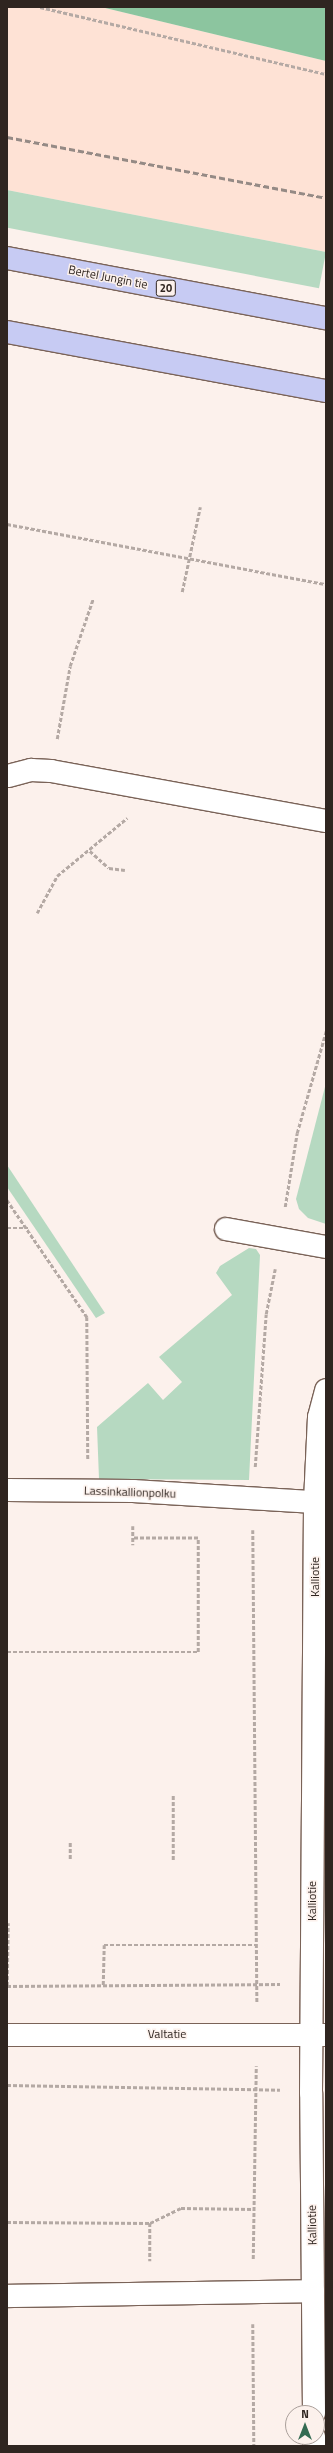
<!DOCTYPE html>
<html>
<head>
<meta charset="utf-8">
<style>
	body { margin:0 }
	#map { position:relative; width:333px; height:2453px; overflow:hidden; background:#fcf1ec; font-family:"Titillium Web",sans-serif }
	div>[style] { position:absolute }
	.built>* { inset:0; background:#fee2d5 }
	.green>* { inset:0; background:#b6d9c1; transform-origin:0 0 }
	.forest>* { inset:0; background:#8cc59f }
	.path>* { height:2.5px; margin-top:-1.25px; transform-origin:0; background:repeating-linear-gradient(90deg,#b4a9a4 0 4px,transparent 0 6px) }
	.roads { filter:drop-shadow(1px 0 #7a6358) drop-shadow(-1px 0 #7a6358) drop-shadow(0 1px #7a6358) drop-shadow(0 -1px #7a6358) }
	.minor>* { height:22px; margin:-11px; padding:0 11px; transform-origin:11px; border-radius:11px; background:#fff }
	.highway>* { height:22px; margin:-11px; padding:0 11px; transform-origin:11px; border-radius:11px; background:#c7cbf3 }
	.rail>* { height:3px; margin-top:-1.5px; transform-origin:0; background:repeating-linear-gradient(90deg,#958a85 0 6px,transparent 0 9px) }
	span { translate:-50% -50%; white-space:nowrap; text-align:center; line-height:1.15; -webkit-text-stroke:3px #fcf1ec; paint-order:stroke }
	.shield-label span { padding:1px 3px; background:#fcf1ec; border:1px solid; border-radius:3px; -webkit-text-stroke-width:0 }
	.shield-label { font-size:11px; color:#2f2520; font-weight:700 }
	.street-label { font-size:12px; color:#2f2520 }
	.frame { position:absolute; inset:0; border:8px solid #2f2520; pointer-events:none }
	.north { position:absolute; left:285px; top:2405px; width:40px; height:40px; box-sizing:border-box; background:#fcf1ec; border:1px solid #aa9f9a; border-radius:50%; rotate:0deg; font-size:11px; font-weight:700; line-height:16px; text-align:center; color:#2f2520 }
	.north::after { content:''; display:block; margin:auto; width:14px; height:18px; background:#346b52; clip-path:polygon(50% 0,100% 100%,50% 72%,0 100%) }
</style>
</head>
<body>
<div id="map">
	<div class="built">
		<div style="clip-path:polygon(7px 7px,101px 7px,326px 61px,326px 252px,7px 190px)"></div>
	</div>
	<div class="green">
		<div style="left:7px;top:190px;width:325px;height:37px;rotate:11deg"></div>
		<div style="clip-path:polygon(326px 1083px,326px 1224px,308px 1218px,299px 1209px,296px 1199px)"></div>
		<div style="clip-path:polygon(7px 1165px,105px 1313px,96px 1318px,7px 1187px)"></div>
		<div style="clip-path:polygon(249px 1248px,256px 1249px,260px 1255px,249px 1480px,99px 1479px,97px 1427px,148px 1383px,163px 1400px,182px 1382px,159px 1357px,232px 1295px,216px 1273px,220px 1266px)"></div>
	</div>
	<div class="forest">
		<div style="clip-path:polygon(101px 7px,326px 7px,326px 61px)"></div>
	</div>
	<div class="path">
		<div style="left:40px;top:7px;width:294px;rotate:13.2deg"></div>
		<div style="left:7px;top:524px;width:325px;rotate:10.7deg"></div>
		<div style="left:182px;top:592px;width:87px;rotate:-78deg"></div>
		<div style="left:57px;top:739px;width:74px;rotate:-79.9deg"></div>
		<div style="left:70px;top:666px;width:71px;rotate:-71.1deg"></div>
		<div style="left:90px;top:851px;width:25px;rotate:42deg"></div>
		<div style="left:109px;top:868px;width:16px;rotate:7deg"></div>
		<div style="left:37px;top:913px;width:42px;rotate:-61.6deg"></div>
		<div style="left:57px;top:876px;width:91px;rotate:-39.6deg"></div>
		<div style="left:7px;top:1200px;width:142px;rotate:55.6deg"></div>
		<div style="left:87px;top:1317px;width:142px;rotate:89.6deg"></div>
		<div style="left:285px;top:1207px;width:75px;rotate:-80.8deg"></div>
		<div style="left:297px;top:1133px;width:106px;rotate:-74.1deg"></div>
		<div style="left:7px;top:1228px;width:21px"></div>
		<div style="left:255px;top:1467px;width:153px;rotate:-85.9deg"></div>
		<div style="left:266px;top:1314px;width:46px;rotate:-78.7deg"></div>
		<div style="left:133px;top:1526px;width:19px;rotate:90deg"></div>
		<div style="left:253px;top:1530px;width:473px;rotate:89.5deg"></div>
		<div style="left:7px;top:1652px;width:191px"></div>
		<div style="left:198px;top:1652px;width:114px;rotate:-90deg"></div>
		<div style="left:198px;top:1538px;width:65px;rotate:180deg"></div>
		<div style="left:70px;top:1859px;width:18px;rotate:-90deg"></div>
		<div style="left:173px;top:1860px;width:65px;rotate:-90deg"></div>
		<div style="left:103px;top:1985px;width:40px;rotate:-88.6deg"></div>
		<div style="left:104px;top:1945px;width:153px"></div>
		<div style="left:7px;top:1986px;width:273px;rotate:-0.4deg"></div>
		<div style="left:7px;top:1986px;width:63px;rotate:-89.1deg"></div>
		<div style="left:7px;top:2085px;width:273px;rotate:1deg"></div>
		<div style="left:7px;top:2222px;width:143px;rotate:0.4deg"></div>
		<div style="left:150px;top:2223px;width:38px;rotate:90deg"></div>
		<div style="left:150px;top:2223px;width:34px;rotate:-26deg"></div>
		<div style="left:181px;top:2208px;width:72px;rotate:0.8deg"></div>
		<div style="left:253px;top:2259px;width:193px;rotate:-89.1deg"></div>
		<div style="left:253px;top:2324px;width:122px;rotate:89.5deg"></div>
	</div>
	<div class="roads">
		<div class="minor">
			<div style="left:8px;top:776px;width:24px;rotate:-15deg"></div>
			<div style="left:31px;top:770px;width:20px;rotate:3deg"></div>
			<div style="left:51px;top:771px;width:280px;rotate:10.3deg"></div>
			<div style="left:226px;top:1229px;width:102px;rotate:10.2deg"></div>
			<div style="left:7px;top:1490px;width:126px;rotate:0.5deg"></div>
			<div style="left:133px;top:1491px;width:182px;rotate:3.5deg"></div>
			<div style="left:7px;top:2035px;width:319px"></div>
			<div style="left:7px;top:2296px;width:306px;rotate:-0.9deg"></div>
			<div style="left:314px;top:2413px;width:320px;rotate:-90.5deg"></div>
			<div style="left:311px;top:2093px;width:591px;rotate:-89.61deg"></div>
			<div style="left:315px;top:1502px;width:85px;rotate:-87.3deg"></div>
			<div style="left:319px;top:1417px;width:28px;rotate:-75deg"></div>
			<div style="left:314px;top:2437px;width:9px;rotate:90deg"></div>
		</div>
		<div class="highway">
			<div style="left:7px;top:258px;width:325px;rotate:10.7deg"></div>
			<div style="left:7px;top:332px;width:324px;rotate:10.5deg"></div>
		</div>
	</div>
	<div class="rail">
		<div style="left:7px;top:137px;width:325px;rotate:10.8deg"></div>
	</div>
	<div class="shield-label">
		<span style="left:166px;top:288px">20</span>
	</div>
	<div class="street-label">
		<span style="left:108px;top:277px;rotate:11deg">Bertel Jungin tie</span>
		<span style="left:130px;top:1492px;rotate:2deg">Lassinkallionpolku</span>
		<span style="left:315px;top:1577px;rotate:-90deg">Kalliotie</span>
		<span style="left:312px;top:1901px;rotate:-90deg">Kalliotie</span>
		<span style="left:167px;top:2034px">Valtatie</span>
		<span style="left:312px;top:2225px;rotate:-91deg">Kalliotie</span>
	</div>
	<div class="frame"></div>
	<div class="north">N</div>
</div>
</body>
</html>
